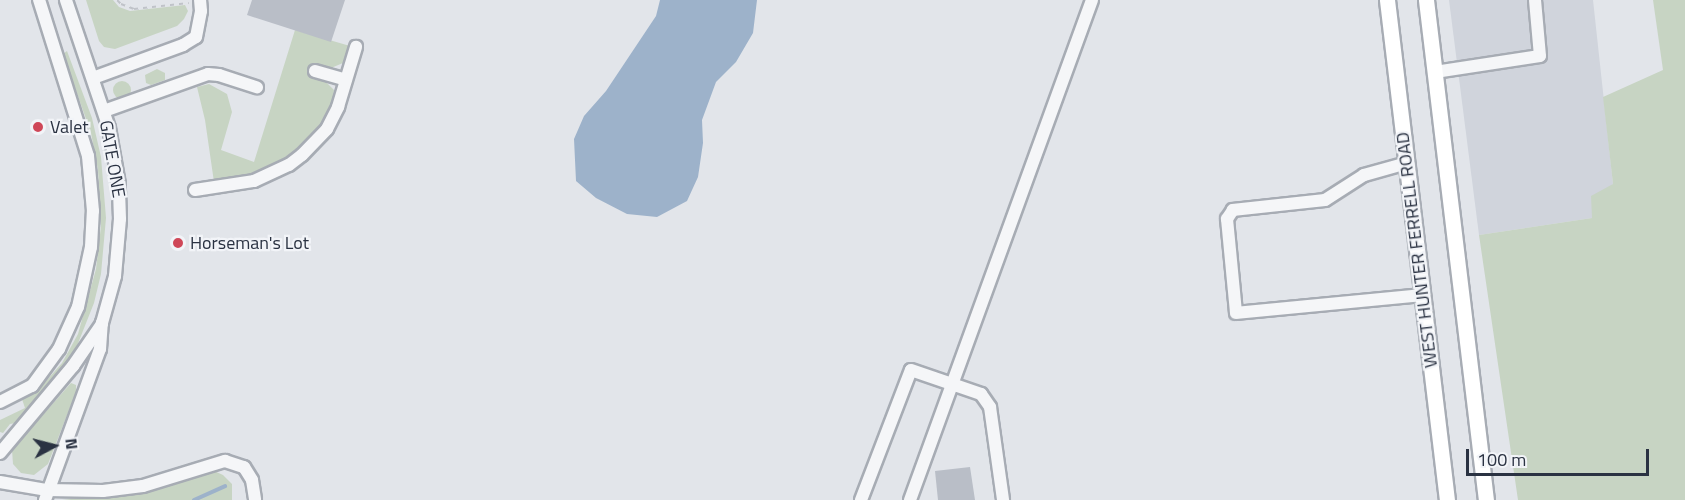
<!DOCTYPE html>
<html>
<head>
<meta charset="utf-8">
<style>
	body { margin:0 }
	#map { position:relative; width:1685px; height:500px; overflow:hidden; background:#e2e5ea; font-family:"Titillium Web",sans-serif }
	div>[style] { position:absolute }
	.built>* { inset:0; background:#d0d4dc }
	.green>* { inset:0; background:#c7d4c3 }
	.round { border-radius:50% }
	.water>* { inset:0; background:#9db2ca }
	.stream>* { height:4px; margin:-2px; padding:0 2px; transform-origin:2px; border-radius:2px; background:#9db2ca }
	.building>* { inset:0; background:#b9bec7 }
	.path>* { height:2px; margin-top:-1px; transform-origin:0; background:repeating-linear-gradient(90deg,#c0c3c9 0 4.5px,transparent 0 9px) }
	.roads { filter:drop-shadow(2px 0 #a7acb4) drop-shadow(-2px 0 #a7acb4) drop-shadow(0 2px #a7acb4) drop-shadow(0 -2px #a7acb4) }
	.minor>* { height:12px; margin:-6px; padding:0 6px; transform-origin:6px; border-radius:6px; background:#f5f6f8 }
	.major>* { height:15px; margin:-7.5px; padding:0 7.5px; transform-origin:7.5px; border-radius:7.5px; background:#fff }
	.dots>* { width:16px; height:16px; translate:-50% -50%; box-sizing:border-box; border:3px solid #f2f4f8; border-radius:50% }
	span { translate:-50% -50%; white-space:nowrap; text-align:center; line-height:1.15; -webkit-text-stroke:4.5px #f2f4f8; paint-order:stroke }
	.poi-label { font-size:18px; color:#2a3242 }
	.left { translate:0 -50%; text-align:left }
	.street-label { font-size:18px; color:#2a3242 }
	.north { position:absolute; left:24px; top:416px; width:60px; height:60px; -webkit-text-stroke:4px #f2f4f8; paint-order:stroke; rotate:83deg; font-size:16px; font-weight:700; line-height:24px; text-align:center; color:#2a3242 }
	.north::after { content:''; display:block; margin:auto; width:21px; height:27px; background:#2a3242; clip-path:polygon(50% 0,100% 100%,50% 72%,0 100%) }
	.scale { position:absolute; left:1466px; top:449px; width:183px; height:27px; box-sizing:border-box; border:3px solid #2a3242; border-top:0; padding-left:8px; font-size:18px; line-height:21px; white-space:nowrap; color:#2a3242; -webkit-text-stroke:4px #f2f4f8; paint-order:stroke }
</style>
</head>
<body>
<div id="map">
	<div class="built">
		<div style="clip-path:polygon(1449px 0,1593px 0,1613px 184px,1592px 218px,1479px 235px)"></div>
	</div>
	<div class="green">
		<div style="clip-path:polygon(86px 0,113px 0,119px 7px,130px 11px,185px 5px,188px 11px,184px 19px,177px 26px,115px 49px,104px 47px,99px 41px)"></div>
		<div style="clip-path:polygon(1653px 0,1685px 0,1685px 500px,1518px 500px,1479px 235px,1592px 218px,1591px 196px,1613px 184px,1603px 97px,1663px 70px)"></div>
		<div style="clip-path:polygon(295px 30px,350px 46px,343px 63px,331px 68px,315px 65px,311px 76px,325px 81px,334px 90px,333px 103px,322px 124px,310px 140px,287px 161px,254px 176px,214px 182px,205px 120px,197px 87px,209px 84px,227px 94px,232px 112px,221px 150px,254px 162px)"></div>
		<div style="clip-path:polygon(67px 51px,92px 118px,101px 157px,106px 218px,101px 274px,94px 303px,75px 351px,57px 376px,16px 423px,10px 424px,3px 433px,0 432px,0 420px,25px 408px,22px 399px,38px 390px,62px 363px,78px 334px,96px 269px,101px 226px,98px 170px,91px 133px,63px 54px)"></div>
		<div style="clip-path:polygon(157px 69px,165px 73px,165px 80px,151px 85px,146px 83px,145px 75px)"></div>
		<div class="round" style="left:113px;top:81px;width:18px;height:18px"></div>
		<div style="clip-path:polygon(71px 383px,76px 385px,76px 392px,48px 464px,34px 475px,21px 473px,13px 464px,12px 450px)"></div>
		<div style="clip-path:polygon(212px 470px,223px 475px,232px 484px,232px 500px,62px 500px,144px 491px)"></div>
	</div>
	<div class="water">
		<div style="clip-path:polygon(660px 0,757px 0,753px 33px,736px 62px,716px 82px,702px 120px,703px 143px,698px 177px,687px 201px,657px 217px,627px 214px,596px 198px,576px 181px,574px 139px,584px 116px,606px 91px,656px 16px)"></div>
	</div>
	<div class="stream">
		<div style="left:194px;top:500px;width:34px;rotate:-24deg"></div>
	</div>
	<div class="building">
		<div style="clip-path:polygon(252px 0,345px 0,331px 42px,247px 15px)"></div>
		<div style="clip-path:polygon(970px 467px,975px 500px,938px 500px,935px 471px)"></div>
	</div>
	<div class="path">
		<div style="left:117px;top:0;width:6px;rotate:45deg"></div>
		<div style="left:121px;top:4px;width:14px;rotate:21deg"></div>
		<div style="left:134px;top:9px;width:55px;rotate:-6.2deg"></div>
	</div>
	<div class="roads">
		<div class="minor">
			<div style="left:315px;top:71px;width:32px;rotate:16deg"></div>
			<div style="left:1435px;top:72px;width:106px;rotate:-8.7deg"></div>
			<div style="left:1540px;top:56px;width:56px;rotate:-95.1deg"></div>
			<div style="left:93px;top:78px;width:96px;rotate:-20.1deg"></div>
			<div style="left:183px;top:45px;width:15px;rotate:-32deg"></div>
			<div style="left:196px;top:37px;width:26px;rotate:-79deg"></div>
			<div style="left:201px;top:11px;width:11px;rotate:-95deg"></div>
			<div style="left:104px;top:111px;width:110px;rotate:-19.6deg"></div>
			<div style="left:208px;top:74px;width:11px;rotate:5deg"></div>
			<div style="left:219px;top:75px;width:40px;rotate:18deg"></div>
			<div style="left:1407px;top:163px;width:45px;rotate:164.4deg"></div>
			<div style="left:1364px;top:175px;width:46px;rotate:147.3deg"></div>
			<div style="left:1325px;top:200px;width:93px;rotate:173.8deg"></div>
			<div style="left:1233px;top:210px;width:11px;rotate:124deg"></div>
			<div style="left:1227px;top:219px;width:94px;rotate:84.5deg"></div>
			<div style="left:1236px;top:313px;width:187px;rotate:-5.5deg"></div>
			<div style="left:195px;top:190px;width:60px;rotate:-8.7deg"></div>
			<div style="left:254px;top:181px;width:38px;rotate:-25deg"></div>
			<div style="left:289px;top:165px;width:16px;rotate:-38deg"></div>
			<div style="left:302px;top:155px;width:36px;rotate:-46deg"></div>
			<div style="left:327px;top:129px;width:25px;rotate:-63deg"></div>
			<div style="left:338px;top:107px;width:63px;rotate:-73.3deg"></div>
			<div style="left:0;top:402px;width:36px;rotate:-27deg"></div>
			<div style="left:32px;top:386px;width:46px;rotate:-53.9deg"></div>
			<div style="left:59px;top:349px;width:46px;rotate:-65.7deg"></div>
			<div style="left:78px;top:307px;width:61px;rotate:-77.8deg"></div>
			<div style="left:91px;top:247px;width:36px;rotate:-87deg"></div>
			<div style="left:93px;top:211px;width:55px;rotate:-95.2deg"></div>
			<div style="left:88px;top:156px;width:164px;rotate:-107.4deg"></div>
			<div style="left:0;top:453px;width:114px;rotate:-50deg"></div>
			<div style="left:73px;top:366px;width:51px;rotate:-55.4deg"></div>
			<div style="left:0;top:482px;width:48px;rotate:9.7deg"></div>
			<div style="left:47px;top:490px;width:56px;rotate:1deg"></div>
			<div style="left:103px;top:491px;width:40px;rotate:-7.1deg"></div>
			<div style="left:143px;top:486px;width:86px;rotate:-17deg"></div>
			<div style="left:225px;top:461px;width:20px;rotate:18deg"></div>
			<div style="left:244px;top:467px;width:15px;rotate:58deg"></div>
			<div style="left:252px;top:480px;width:20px;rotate:81deg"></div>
			<div style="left:45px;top:500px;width:161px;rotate:-70deg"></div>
			<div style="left:100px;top:349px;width:26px;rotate:-86deg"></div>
			<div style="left:102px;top:323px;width:49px;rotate:-74.5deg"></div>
			<div style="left:115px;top:276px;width:57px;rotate:-85deg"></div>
			<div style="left:120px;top:219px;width:35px;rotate:-92deg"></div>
			<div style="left:119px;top:184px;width:57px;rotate:-100.1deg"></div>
			<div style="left:109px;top:128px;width:135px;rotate:-108.6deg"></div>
			<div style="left:861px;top:500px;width:139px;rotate:-69deg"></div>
			<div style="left:911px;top:370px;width:74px;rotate:18.9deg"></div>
			<div style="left:981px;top:394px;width:16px;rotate:55deg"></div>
			<div style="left:990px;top:407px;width:94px;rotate:82deg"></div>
			<div style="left:910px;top:500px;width:532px;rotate:-70deg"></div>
		</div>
		<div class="major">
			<div style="left:1387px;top:0;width:504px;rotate:83.16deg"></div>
			<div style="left:1426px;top:0;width:504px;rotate:83.16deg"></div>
		</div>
	</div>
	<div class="dots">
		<div style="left:38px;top:127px;background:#cf4758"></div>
		<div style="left:178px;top:243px;background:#cf4758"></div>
	</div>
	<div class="poi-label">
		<span class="left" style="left:50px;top:127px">Valet</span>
		<span class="left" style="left:190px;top:243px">Horseman's Lot</span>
	</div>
	<div class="street-label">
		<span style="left:112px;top:159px;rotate:80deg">GATE ONE</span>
		<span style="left:1417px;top:250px;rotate:-97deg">WEST HUNTER FERRELL ROAD</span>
	</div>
	<div class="north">N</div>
	<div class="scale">100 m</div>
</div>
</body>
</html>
